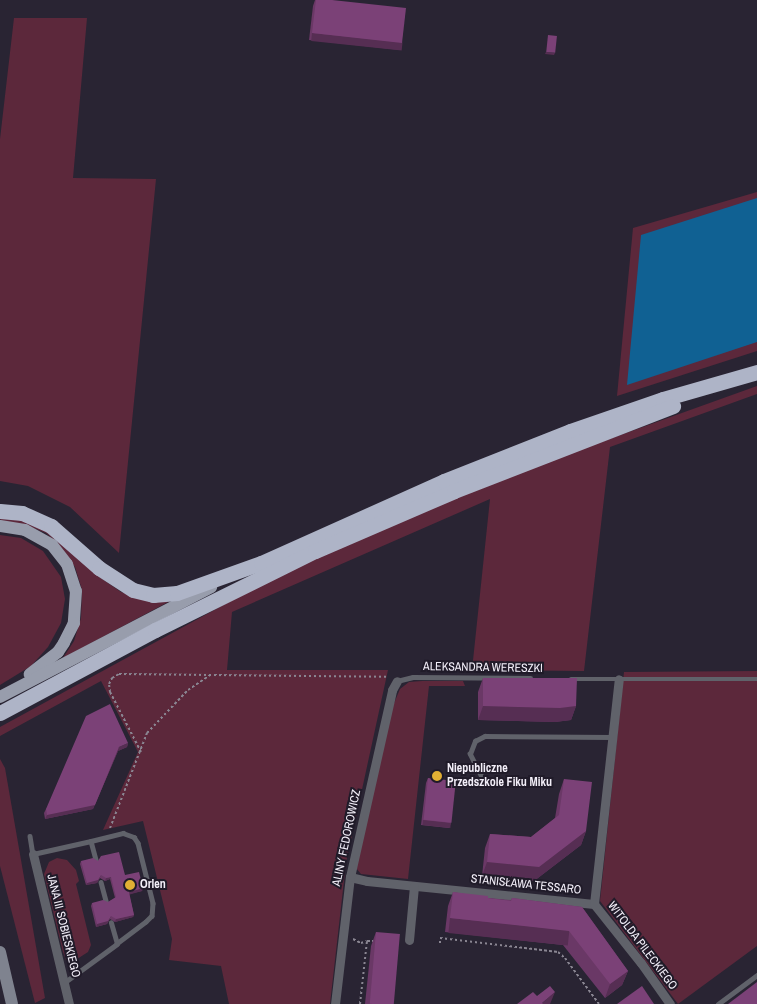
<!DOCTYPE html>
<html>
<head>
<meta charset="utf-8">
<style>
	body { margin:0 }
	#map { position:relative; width:757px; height:1004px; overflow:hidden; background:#292433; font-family:"Archivo Narrow",sans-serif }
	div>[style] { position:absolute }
	.green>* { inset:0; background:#5c283b }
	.water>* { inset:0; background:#106193 }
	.path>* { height:2px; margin-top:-1px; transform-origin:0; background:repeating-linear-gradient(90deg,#8a8692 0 2.5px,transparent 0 5px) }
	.lane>* { height:4.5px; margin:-2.25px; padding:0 2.25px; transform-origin:2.25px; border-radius:2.25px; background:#60626a }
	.street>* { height:9px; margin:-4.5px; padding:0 4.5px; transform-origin:4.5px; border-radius:4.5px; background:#60626a }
	.secondary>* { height:12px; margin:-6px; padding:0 6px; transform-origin:6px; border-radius:6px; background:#7f838f }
	.primary>* { height:12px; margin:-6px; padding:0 6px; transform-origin:6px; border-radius:6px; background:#989dac }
	.highway>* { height:15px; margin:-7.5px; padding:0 7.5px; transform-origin:7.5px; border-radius:7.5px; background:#aeb4c7 }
	.wall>* { inset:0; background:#6a3866 }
	.shaded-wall>* { inset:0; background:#562e53; transform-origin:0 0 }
	.building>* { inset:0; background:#7b4177; transform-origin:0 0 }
	.dots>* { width:14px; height:14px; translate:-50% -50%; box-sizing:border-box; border:2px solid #201b29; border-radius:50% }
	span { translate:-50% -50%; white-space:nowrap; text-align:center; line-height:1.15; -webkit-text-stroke:4px #201b29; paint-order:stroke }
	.street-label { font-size:12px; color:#f3eff9 }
	.poi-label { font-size:12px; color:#f3eff9; font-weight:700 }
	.left { translate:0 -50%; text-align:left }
</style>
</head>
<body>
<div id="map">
	<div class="green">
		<div style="clip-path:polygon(14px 18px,87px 18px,73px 178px,156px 179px,119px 553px,70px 507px,28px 486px,0 481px,0 139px)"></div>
		<div style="clip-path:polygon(757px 192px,757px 351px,617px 396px,633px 228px)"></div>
		<div style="clip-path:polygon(757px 386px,757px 394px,610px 447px,584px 671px,472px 670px,490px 499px,232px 612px,227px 670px,388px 670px,346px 863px,330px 1004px,229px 1004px,221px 966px,169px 960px,172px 939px,143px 821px,103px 830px,138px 752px,101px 681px,0 736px,0 727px,262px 584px,330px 552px,419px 511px,562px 456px)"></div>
		<div style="clip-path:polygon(1px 514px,41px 527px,98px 576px,121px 592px,152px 601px,170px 601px,63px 658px,74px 641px,81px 618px,82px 590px,75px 567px,58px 544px,46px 533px,23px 524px,0 521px)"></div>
		<div style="clip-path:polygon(0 535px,21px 538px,43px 551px,61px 577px,65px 599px,61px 623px,48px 647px,31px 666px,0 685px)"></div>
		<div style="clip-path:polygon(757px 671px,757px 946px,678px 1004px,600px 901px,624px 672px)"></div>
		<div style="clip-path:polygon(422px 681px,463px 681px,465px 686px,429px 686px,408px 879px,361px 874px,356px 868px,389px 715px,400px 689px,409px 682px)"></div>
		<div style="clip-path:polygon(0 759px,5px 768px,45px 998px,35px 1003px,0 866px)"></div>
		<div style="clip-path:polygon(57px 858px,67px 860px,76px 870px,79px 881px,76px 884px,91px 945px,88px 952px,74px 961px,66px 960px,63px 952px,44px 874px,49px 862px)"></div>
	</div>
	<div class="water">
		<div style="clip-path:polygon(757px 198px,757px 342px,627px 385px,641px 235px)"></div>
	</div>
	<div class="path">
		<div style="left:141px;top:752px;width:68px;rotate:-117.3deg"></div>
		<div style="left:110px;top:692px;width:8px;rotate:-97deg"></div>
		<div style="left:109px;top:684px;width:7px;rotate:-63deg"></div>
		<div style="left:112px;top:678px;width:8px;rotate:-30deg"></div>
		<div style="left:119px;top:674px;width:270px;rotate:0.6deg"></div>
		<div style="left:110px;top:828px;width:102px;rotate:-68.7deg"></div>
		<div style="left:147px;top:733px;width:59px;rotate:-46.4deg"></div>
		<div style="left:188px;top:690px;width:29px;rotate:-34deg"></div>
		<div style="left:353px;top:939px;width:9px;rotate:27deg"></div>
		<div style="left:361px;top:943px;width:6px;rotate:-18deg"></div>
		<div style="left:440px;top:943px;width:5px;rotate:-90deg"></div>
		<div style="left:440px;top:938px;width:119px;rotate:6.8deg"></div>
		<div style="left:558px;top:952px;width:9px;rotate:41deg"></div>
		<div style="left:565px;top:958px;width:57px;rotate:53.5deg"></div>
		<div style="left:360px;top:1004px;width:63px;rotate:-83.7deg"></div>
		<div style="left:367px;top:941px;width:7px"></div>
	</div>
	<div class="lane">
		<div style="left:571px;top:679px;width:186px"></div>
		<div style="left:397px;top:681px;width:16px;rotate:-14deg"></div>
		<div style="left:413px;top:677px;width:117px;rotate:0.5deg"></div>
		<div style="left:482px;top:778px;width:27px;rotate:-117deg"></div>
		<div style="left:470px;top:754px;width:14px;rotate:-69deg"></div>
		<div style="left:475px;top:741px;width:11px;rotate:-27deg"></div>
		<div style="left:485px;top:736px;width:127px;rotate:0.5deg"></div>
		<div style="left:30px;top:836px;width:18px;rotate:81deg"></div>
		<div style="left:33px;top:854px;width:59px;rotate:-12.6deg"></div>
		<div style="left:91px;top:841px;width:20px;rotate:75deg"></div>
		<div style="left:91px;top:841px;width:33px;rotate:-14deg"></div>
		<div style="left:123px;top:833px;width:12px;rotate:20deg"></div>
		<div style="left:134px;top:837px;width:7px;rotate:56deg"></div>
		<div style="left:138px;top:843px;width:62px;rotate:76deg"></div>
		<div style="left:153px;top:903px;width:13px;rotate:94deg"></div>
		<div style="left:152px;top:916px;width:8px;rotate:135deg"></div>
		<div style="left:146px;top:922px;width:36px;rotate:143deg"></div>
		<div style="left:101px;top:882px;width:20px;rotate:75deg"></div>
		<div style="left:65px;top:982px;width:64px;rotate:-36.2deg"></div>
		<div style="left:117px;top:944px;width:22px;rotate:-106deg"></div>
		<div style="left:718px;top:1004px;width:49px;rotate:-36.6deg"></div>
	</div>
	<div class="street">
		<div style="left:33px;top:854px;width:154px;rotate:76.5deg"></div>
		<div style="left:350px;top:877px;width:17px;rotate:13deg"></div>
		<div style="left:367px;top:881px;width:228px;rotate:5.8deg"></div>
		<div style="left:594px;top:904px;width:226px;rotate:-83.7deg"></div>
		<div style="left:594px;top:904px;width:75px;rotate:51.5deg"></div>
		<div style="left:641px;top:963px;width:50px;rotate:54.7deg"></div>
		<div style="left:409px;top:940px;width:54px;rotate:-84.7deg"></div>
		<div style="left:335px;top:1004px;width:128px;rotate:-83.3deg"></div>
		<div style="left:350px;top:877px;width:192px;rotate:-77.3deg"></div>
		<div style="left:392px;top:690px;width:10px;rotate:-61deg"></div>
	</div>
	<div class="secondary">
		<div style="left:0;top:952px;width:53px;rotate:77deg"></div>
	</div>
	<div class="primary">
		<div style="left:0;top:526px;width:25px;rotate:9deg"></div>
		<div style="left:25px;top:530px;width:31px;rotate:29deg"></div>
		<div style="left:52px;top:545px;width:24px;rotate:52deg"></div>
		<div style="left:67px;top:564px;width:28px;rotate:72deg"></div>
		<div style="left:76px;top:591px;width:32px;rotate:94deg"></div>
		<div style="left:74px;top:623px;width:22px;rotate:117deg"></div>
		<div style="left:64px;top:643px;width:11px;rotate:124deg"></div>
		<div style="left:58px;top:652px;width:36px;rotate:142deg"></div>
		<div style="left:0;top:697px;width:238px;rotate:-27.5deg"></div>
	</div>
	<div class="highway">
		<div style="left:0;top:511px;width:22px;rotate:5deg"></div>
		<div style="left:22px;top:513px;width:32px;rotate:24deg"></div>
		<div style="left:51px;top:526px;width:64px;rotate:41.2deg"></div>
		<div style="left:99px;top:568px;width:40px;rotate:32.9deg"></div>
		<div style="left:133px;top:590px;width:21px;rotate:14deg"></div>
		<div style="left:153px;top:595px;width:24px;rotate:-5deg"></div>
		<div style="left:177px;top:593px;width:89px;rotate:-19.7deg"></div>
		<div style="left:261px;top:563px;width:201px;rotate:-24.1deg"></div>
		<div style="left:444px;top:481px;width:136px;rotate:-21.6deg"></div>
		<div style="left:570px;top:431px;width:98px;rotate:-19deg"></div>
		<div style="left:663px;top:399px;width:98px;rotate:-16deg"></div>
		<div style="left:0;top:713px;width:176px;rotate:-28.2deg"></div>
		<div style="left:155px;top:630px;width:178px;rotate:-26.3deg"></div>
		<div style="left:315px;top:551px;width:151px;rotate:-23.3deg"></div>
		<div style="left:454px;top:491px;width:235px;rotate:-21.2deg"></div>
	</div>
	<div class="wall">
		<div style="clip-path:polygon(315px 0,332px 0,402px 43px,400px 50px,309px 40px,313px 6px)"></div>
		<div style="clip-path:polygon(483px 678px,576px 706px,571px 720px,555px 722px,478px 720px,478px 692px)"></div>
		<div style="clip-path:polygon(128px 743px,127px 747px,118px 751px,93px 809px,45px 819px,44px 813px,46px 809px)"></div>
		<div style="clip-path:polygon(428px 778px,451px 823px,449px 828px,421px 825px,426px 783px)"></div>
		<div style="clip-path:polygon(564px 779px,586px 831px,581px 845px,534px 881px,482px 876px,485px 848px,490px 834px,531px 837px,555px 818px,559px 794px)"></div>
		<div style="clip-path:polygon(81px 861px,98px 861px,125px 875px,143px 888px,142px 891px,129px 894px,134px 915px,133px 917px,115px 922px,110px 919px,107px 924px,96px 927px,91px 906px,92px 903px,108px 902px,115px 898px,110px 879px,105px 881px,100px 878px,97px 883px,86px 885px,80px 864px)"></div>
		<div style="clip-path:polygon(453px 892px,488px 898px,511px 900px,512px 898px,582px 907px,628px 971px,622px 985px,605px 998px,563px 945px,445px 932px,448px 906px)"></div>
		<div style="clip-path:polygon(376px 932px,392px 1004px,365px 1004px,371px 946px)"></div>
	</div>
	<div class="shaded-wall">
		<div style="left:312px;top:33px;width:91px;height:8px;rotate:6deg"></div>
		<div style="clip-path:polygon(546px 52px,555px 53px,554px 55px,545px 54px)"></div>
		<div style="clip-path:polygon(483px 706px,576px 706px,571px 720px,555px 722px,478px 720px)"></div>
		<div style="clip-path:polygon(128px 743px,127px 747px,118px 751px,93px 809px,45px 819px,47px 815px,119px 747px)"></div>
		<div style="left:423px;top:820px;width:28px;height:5px;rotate:6deg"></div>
		<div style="clip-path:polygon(586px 831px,581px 845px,534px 881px,482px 876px,487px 862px)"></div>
		<div style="clip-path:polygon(101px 875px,97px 883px,86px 885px,87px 883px)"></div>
		<div style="clip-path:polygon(111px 877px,110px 879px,105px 881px,106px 878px)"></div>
		<div style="clip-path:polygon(143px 888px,142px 891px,128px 895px,129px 892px)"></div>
		<div style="clip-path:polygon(134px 915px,133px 917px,115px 922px,116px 919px)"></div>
		<div style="clip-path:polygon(111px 916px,107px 924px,96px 927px,97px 924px)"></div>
		<div style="left:450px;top:918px;width:120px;height:15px;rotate:6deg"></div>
		<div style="clip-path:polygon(628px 971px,622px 985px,605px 998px,610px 984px)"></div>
		<div style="clip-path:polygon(555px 992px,550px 1004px,541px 1004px,542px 1003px)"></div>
	</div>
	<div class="building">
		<div style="clip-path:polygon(316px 0,332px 0,406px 8px,402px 43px,312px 33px)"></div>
		<div style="left:548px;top:35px;width:9px;height:17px;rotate:6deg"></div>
		<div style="clip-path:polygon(483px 678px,577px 678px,576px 706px,560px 708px,483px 706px)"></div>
		<div style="clip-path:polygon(110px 704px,128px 743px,119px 747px,95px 805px,47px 815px,46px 809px,86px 716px)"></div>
		<div style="left:428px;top:778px;width:28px;height:42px;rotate:6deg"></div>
		<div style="clip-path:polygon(564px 779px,592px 782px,586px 831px,539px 867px,487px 862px,490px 834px,531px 837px,559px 815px)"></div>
		<div style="clip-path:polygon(119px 852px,125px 875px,139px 872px,143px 888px,129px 892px,134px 915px,116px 919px,111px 916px,108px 921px,97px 924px,92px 903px,103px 900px,108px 902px,116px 897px,111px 877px,106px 878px,101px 875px,98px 880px,87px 883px,81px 861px,93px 858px,98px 861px,101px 856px)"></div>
		<div style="clip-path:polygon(453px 892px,488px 896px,488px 898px,511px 901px,512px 898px,582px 907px,628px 971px,610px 984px,569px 931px,450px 918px)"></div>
		<div style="left:376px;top:932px;width:24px;height:72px;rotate:5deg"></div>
		<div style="clip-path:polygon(757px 982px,757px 1004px,728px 1004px)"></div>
		<div style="clip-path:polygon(550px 986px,555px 992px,542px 1003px,543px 1004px,517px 1004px,533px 992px,537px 996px)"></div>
		<div style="clip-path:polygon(642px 986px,654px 1004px,617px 1004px)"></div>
	</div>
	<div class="dots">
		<div style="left:437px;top:776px;background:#e1af34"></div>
		<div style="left:130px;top:885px;background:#e1af34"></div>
	</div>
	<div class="street-label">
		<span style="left:483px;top:668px;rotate:1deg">ALEKSANDRA WERESZKI</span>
		<span style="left:347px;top:838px;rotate:-78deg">ALINY FEDOROWICZ</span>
		<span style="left:526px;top:885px;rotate:6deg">STANISŁAWA TESSARO</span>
		<span style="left:63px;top:926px;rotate:76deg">JANA III SOBIESKIEGO</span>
		<span style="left:642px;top:946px;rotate:53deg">WITOLDA PILECKIEGO</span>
	</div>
	<div class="poi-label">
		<span class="left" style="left:447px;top:776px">Niepubliczne<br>Przedszkole Fiku Miku</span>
		<span class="left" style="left:140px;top:885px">Orlen</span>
	</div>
</div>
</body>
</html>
